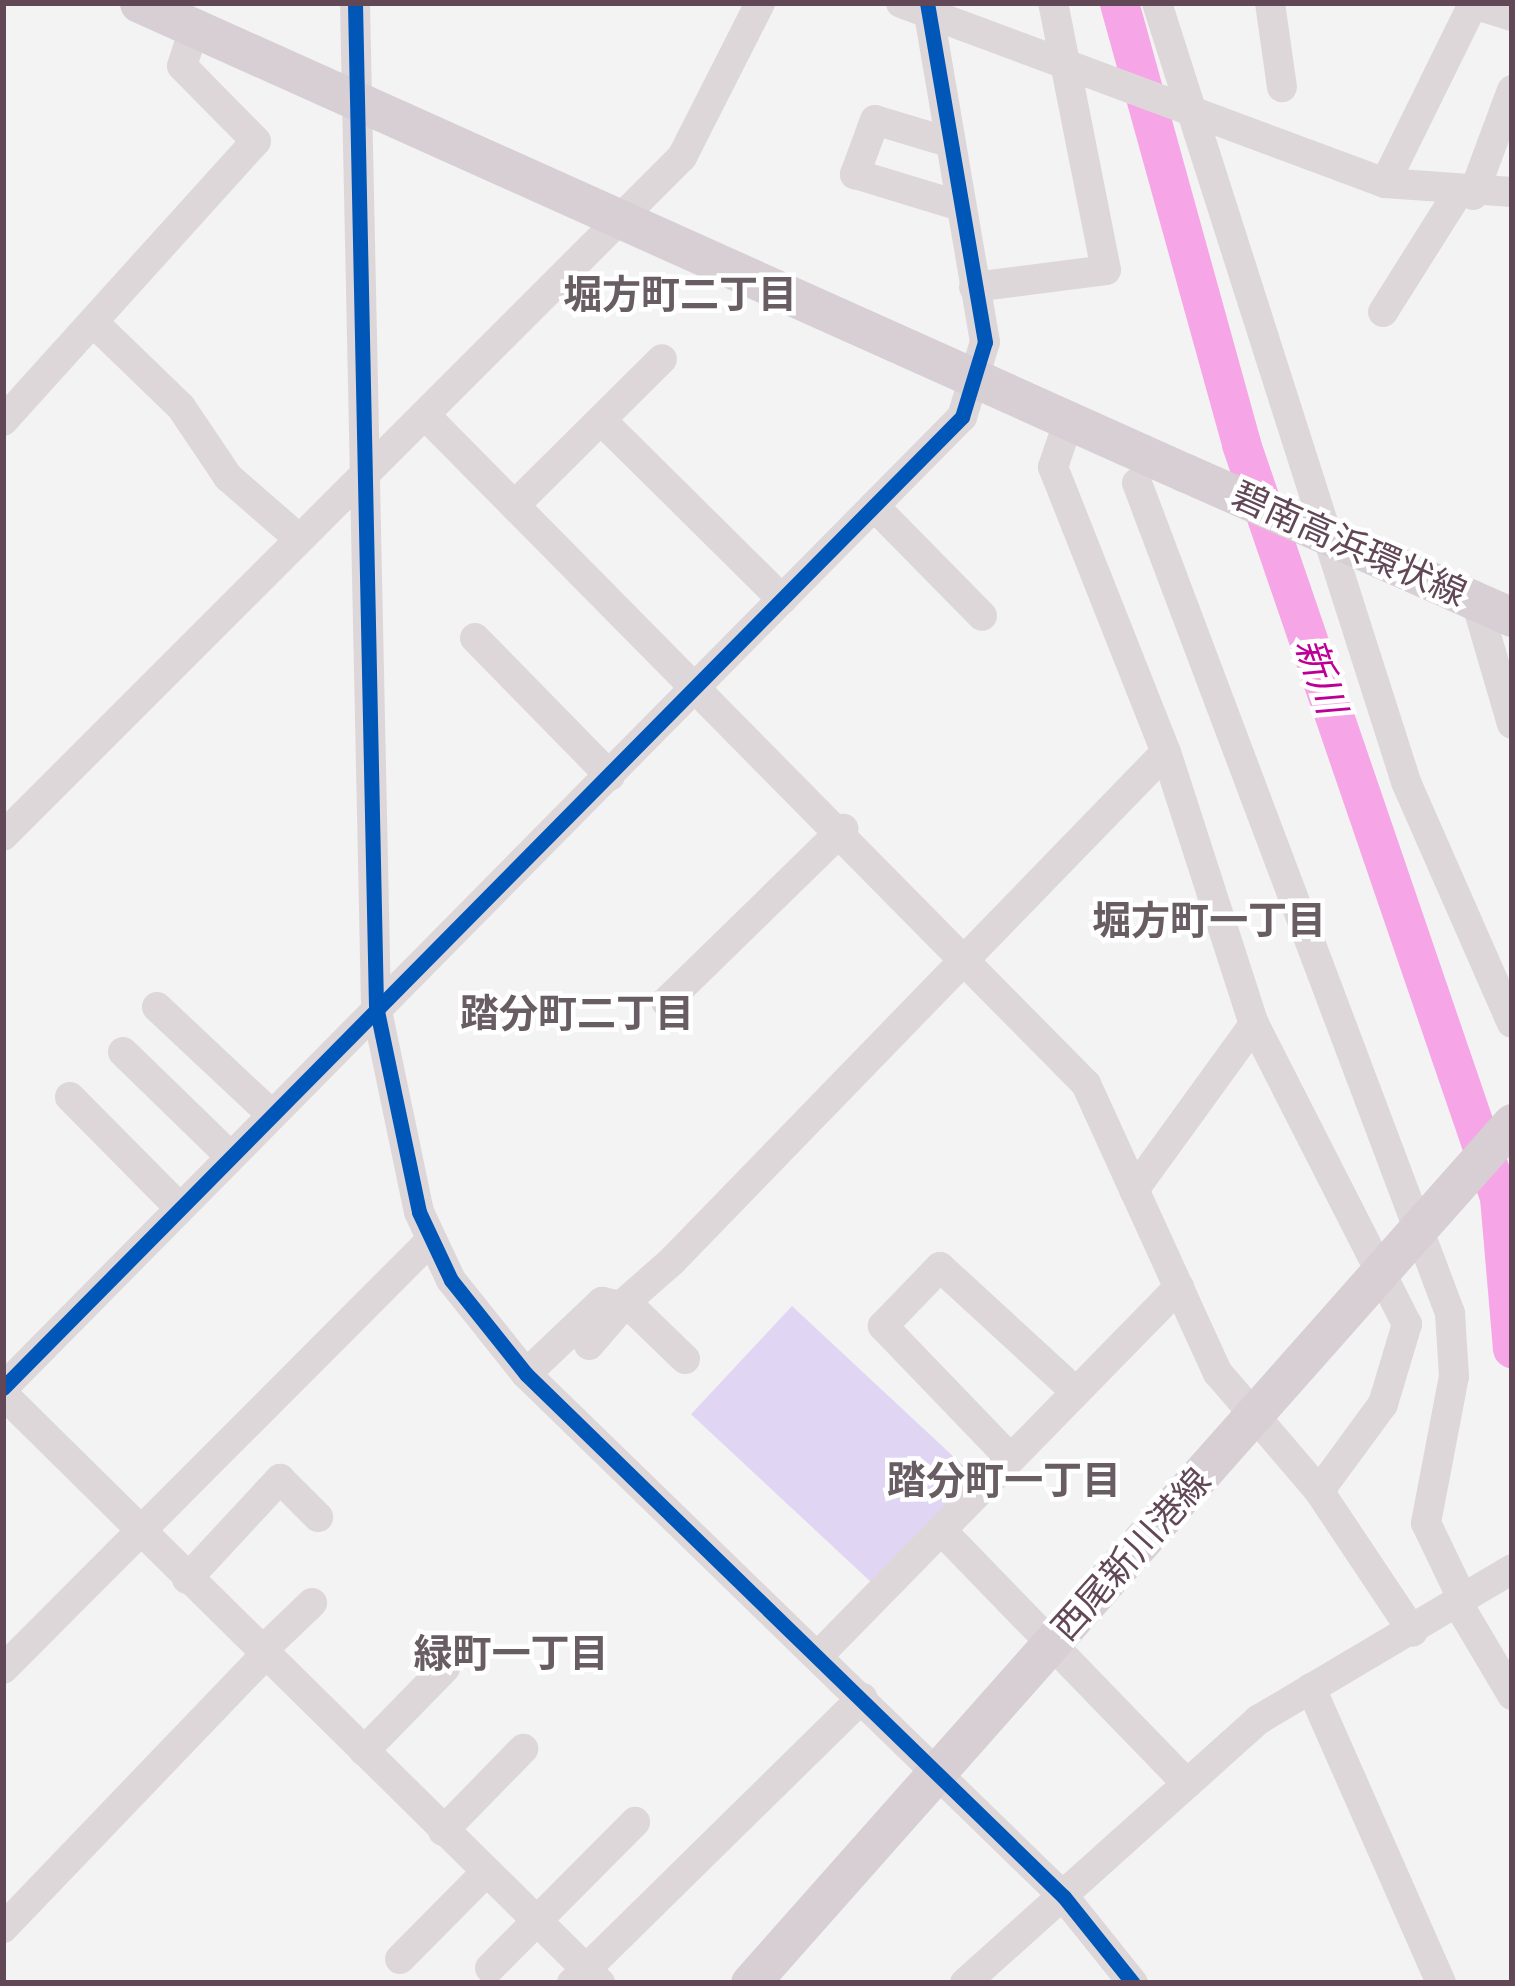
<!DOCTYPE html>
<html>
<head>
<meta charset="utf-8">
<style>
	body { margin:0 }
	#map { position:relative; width:1515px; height:1986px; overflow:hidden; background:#f3f3f3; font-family:Signika,"Noto Sans JP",sans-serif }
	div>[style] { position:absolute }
	.green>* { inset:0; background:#e1d5f4; transform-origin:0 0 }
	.river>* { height:39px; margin:-19.5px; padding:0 19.5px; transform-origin:19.5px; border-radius:19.5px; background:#f6a6e6 }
	.minor>* { height:30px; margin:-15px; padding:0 15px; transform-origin:15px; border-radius:15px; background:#ded7da }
	.major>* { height:39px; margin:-19.5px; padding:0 19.5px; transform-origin:19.5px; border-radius:19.5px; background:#d7cfd4 }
	.major-bridge>* { height:39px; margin:-19.5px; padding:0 19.5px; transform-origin:19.5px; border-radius:19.5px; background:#d7cfd4 }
	.cycleway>* { height:15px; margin:-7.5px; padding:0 7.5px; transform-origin:7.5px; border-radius:7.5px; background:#0057b8 }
	span { translate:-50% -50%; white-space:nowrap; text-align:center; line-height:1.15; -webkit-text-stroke:9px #fff; paint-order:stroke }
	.street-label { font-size:36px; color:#624756 }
	.neighbourhood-label { font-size:39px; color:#685d62; font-weight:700 }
	.water-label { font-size:39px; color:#bc0097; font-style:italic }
	.frame { position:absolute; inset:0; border:6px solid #624756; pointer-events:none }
</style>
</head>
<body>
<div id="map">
	<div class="green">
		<div style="left:792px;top:1306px;width:255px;height:148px;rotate:43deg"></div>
	</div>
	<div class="river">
		<div style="left:1119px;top:3px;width:458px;rotate:74.5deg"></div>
		<div style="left:1241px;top:444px;width:796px;rotate:71.09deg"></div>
		<div style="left:1499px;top:1197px;width:152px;rotate:85.1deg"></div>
	</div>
	<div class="minor">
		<div style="left:355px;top:3px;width:1003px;rotate:88.8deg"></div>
		<div style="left:376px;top:1006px;width:210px;rotate:78.2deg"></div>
		<div style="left:419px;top:1212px;width:75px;rotate:64.8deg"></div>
		<div style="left:451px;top:1280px;width:120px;rotate:51.4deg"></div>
		<div style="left:526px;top:1374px;width:750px;rotate:44.19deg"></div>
		<div style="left:1064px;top:1897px;width:110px;rotate:51.3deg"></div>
		<div style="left:901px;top:3px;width:516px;rotate:20.4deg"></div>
		<div style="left:1385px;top:183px;width:127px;rotate:4.1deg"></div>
		<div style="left:1157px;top:3px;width:818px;rotate:72.27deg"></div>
		<div style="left:1406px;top:782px;width:263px;rotate:66.3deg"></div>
		<div style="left:1270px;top:3px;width:85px;rotate:81.9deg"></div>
		<div style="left:948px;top:142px;width:76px;rotate:-163.2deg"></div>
		<div style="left:875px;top:120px;width:58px;rotate:110.3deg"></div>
		<div style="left:855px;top:174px;width:107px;rotate:16.9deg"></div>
		<div style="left:1385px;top:183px;width:199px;rotate:-63.8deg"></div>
		<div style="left:1473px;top:4px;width:41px;rotate:17.1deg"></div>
		<div style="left:1473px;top:195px;width:112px;rotate:-69.6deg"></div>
		<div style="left:974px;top:287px;width:133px;rotate:-7.3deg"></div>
		<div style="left:1106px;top:270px;width:272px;rotate:-101.2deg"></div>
		<div style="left:1383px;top:312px;width:141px;rotate:-57.8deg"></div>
		<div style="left:93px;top:322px;width:122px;rotate:44deg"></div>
		<div style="left:181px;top:407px;width:84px;rotate:56.1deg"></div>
		<div style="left:228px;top:477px;width:91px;rotate:41deg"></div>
		<div style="left:426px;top:416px;width:939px;rotate:45.35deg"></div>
		<div style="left:1086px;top:1084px;width:318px;rotate:65.5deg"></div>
		<div style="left:1218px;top:1373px;width:155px;rotate:49.4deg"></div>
		<div style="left:1319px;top:1491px;width:169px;rotate:56.3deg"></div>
		<div style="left:601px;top:420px;width:255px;rotate:44.7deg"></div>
		<div style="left:1069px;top:420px;width:50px;rotate:108.8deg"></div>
		<div style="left:1053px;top:467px;width:307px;rotate:68.4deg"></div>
		<div style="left:1166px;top:752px;width:286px;rotate:72.1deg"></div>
		<div style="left:1254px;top:1024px;width:337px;rotate:63deg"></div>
		<div style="left:1407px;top:1324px;width:84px;rotate:106.7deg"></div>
		<div style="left:1383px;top:1404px;width:108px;rotate:126.3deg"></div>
		<div style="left:3px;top:421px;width:377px;rotate:-47.9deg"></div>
		<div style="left:256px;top:141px;width:105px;rotate:-134.6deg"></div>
		<div style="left:182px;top:66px;width:39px;rotate:-72deg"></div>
		<div style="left:1137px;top:483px;width:887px;rotate:69.34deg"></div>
		<div style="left:1450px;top:1313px;width:63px;rotate:86.4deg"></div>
		<div style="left:1454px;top:1376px;width:150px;rotate:100.8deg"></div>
		<div style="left:1426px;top:1523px;width:83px;rotate:64.4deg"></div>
		<div style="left:515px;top:505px;width:207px;rotate:-44.8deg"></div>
		<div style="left:874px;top:506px;width:154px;rotate:45.5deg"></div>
		<div style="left:1476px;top:601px;width:128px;rotate:73.7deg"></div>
		<div style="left:475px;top:638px;width:193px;rotate:45.6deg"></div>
		<div style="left:3px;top:836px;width:960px;rotate:-45deg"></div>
		<div style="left:682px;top:157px;width:173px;rotate:-63.1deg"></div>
		<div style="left:666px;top:1002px;width:248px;rotate:-44.3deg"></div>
		<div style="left:157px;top:1007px;width:156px;rotate:43.2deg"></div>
		<div style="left:123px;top:1052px;width:149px;rotate:44.2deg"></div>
		<div style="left:70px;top:1097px;width:156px;rotate:45.3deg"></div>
		<div style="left:1134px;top:1190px;width:205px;rotate:-54.1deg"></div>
		<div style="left:589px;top:1345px;width:57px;rotate:-49.3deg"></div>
		<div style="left:626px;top:1302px;width:82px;rotate:44deg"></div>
		<div style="left:526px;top:1374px;width:105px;rotate:-43.5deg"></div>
		<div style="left:602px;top:1302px;width:19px;rotate:12deg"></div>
		<div style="left:621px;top:1306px;width:68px;rotate:-41.4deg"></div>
		<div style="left:672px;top:1261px;width:709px;rotate:-45.86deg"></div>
		<div style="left:3px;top:1388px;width:1365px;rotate:-45.36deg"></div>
		<div style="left:962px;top:417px;width:78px;rotate:-73deg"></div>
		<div style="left:985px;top:342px;width:344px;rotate:-99.7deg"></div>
		<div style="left:3px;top:1394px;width:839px;rotate:44.61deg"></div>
		<div style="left:1009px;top:1457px;width:182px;rotate:-133.9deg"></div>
		<div style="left:883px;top:1326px;width:82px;rotate:-46deg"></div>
		<div style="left:940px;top:1267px;width:183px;rotate:42.6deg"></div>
		<div style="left:945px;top:1534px;width:348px;rotate:45.9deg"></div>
		<div style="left:187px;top:1579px;width:137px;rotate:-47.1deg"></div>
		<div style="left:280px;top:1479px;width:54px;rotate:45deg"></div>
		<div style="left:1457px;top:1602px;width:108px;rotate:59.4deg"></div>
		<div style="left:263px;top:1650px;width:68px;rotate:-43.8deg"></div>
		<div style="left:819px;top:1655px;width:515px;rotate:-45.63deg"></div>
		<div style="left:3px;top:1669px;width:607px;rotate:-45.07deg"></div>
		<div style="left:1311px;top:1688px;width:322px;rotate:66.2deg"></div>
		<div style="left:364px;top:1751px;width:116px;rotate:-45.7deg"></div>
		<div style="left:443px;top:1831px;width:115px;rotate:-45.7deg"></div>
		<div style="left:3px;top:1928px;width:381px;rotate:-46.2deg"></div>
		<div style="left:400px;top:1959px;width:121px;rotate:-45.3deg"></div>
		<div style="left:490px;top:1968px;width:206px;rotate:-45.2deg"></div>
		<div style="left:572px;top:1983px;width:407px;rotate:-44.5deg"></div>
		<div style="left:965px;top:1983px;width:394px;rotate:-41.9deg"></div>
		<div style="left:1258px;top:1720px;width:295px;rotate:-30.7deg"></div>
	</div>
	<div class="major">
		<div style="left:139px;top:3px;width:1148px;rotate:24.18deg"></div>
		<div style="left:1354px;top:547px;width:173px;rotate:23.9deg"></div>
		<div style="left:750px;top:1983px;width:1149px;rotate:-48.46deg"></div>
	</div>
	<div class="major-bridge">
		<div style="left:1186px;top:473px;width:184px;rotate:23.8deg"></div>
	</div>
	<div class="cycleway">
		<div style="left:355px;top:3px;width:1003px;rotate:88.8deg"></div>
		<div style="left:376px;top:1006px;width:210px;rotate:78.2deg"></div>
		<div style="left:419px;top:1212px;width:75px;rotate:64.8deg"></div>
		<div style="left:451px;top:1280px;width:120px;rotate:51.4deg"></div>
		<div style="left:526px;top:1374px;width:750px;rotate:44.19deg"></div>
		<div style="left:1064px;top:1897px;width:110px;rotate:51.3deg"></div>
		<div style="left:3px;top:1388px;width:1365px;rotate:-45.36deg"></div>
		<div style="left:962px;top:417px;width:78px;rotate:-73deg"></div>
		<div style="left:985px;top:342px;width:344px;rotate:-99.7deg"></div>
	</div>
	<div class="street-label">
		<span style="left:1349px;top:545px;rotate:24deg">碧南高浜環状線</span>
		<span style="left:1132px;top:1555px;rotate:-48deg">西尾新川港線</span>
	</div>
	<div class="neighbourhood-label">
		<span style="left:680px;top:295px">堀方町二丁目</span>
		<span style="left:1209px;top:921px">堀方町一丁目</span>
		<span style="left:577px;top:1014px">踏分町二丁目</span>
		<span style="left:1004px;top:1481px">踏分町一丁目</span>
		<span style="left:511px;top:1654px">緑町一丁目</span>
	</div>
	<div class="water-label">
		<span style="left:1320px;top:676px;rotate:71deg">新川</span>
	</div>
	<div class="frame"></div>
</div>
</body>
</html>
